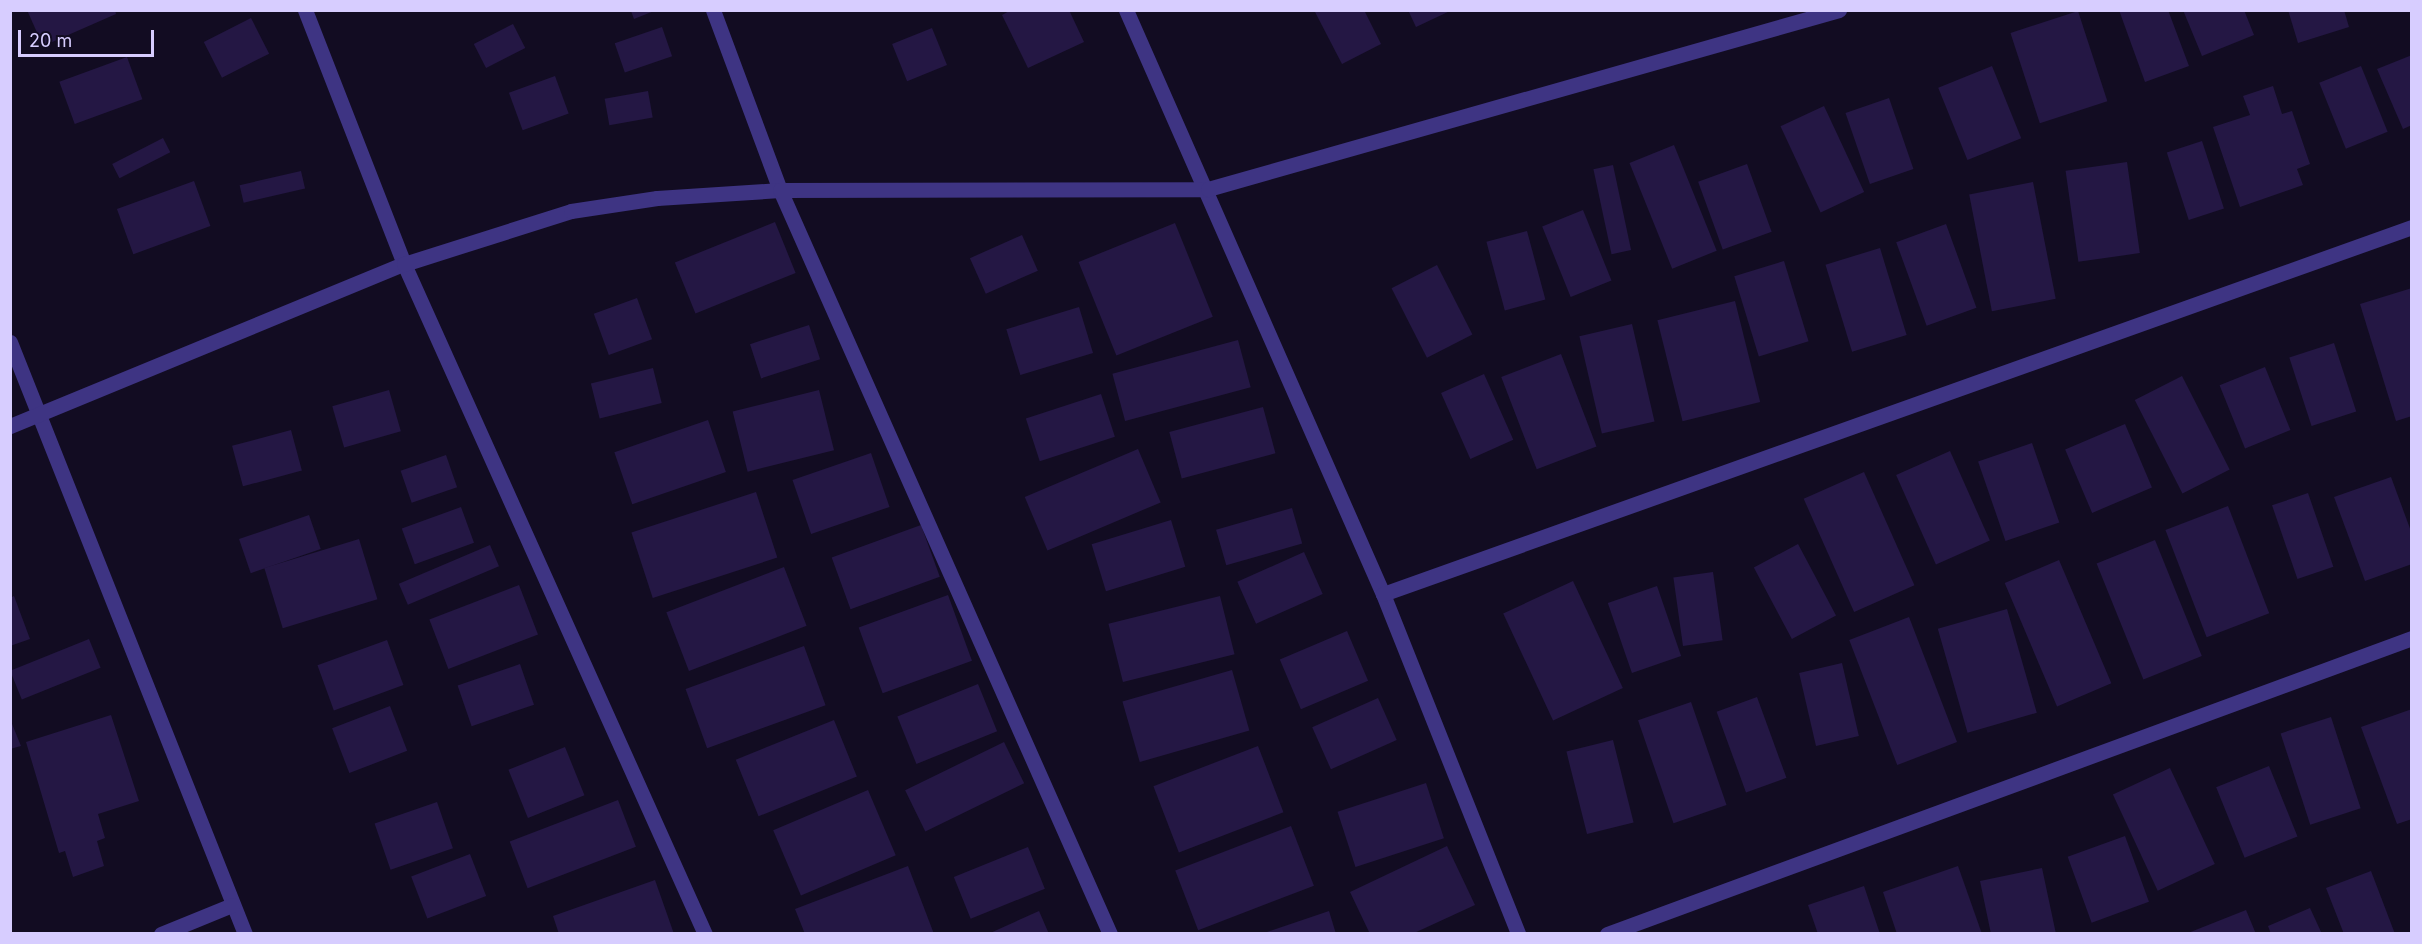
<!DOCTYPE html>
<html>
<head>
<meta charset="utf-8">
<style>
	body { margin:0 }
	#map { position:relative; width:2422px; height:944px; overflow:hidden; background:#120c22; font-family:Inter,sans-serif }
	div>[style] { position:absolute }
	.building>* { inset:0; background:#241744; transform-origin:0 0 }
	.minor>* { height:15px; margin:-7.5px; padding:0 7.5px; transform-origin:7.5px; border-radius:7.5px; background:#3e3483 }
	span { translate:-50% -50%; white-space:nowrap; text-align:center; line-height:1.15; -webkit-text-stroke:5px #120c22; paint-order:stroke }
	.frame { position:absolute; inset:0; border:12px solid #d7cdff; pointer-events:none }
	.scale { position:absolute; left:18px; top:30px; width:136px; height:27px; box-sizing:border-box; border:3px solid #d7cdff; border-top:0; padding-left:8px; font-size:18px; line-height:21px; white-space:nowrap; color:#d7cdff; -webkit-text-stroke:4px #120c22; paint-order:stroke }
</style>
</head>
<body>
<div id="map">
	<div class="building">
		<div style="clip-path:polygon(27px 10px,115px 10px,116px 14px,43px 46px)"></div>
		<div style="clip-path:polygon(1011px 10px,1069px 10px,1084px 42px,1028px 68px,1002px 15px)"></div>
		<div style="clip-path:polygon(1314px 10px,1364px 10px,1381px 44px,1342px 64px)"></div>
		<div style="clip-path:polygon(1408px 10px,1452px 10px,1416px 27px)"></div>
		<div style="clip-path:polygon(2119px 10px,2168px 10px,2189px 66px,2145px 82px)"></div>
		<div style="clip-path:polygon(2183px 10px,2244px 10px,2254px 35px,2202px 56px)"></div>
		<div style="clip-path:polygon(2288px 10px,2344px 10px,2349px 27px,2298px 43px)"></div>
		<div style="clip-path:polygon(631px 11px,654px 11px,634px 19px)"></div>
		<div style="left:2078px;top:11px;width:95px;height:71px;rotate:72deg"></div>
		<div style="left:251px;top:18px;width:40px;height:53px;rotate:63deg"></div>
		<div style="left:513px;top:24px;width:27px;height:44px;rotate:63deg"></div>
		<div style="left:662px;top:27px;width:31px;height:50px;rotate:71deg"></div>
		<div style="left:932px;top:28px;width:40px;height:43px;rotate:68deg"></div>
		<div style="clip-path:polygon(2412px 55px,2412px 125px,2403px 129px,2377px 69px)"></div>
		<div style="left:127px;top:57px;width:45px;height:72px;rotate:70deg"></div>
		<div style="left:1992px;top:66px;width:78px;height:58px;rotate:68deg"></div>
		<div style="left:2361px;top:66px;width:71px;height:45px;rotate:68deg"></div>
		<div style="left:555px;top:76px;width:40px;height:49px;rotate:70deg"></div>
		<div style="clip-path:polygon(2273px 86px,2282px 114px,2292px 111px,2310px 164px,2297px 169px,2303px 185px,2240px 207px,2213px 127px,2250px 115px,2243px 96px)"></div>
		<div style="left:648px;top:91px;width:27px;height:44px;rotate:80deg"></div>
		<div style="left:1889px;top:98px;width:75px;height:46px;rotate:71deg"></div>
		<div style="left:1824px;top:106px;width:95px;height:48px;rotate:65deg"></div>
		<div style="left:163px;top:138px;width:16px;height:57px;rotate:63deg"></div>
		<div style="left:2202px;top:141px;width:71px;height:37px;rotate:72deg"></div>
		<div style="left:1674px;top:145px;width:114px;height:48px;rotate:68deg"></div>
		<div style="left:2127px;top:162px;width:92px;height:62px;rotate:82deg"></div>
		<div style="left:1747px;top:164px;width:72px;height:52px;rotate:70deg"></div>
		<div style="left:1613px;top:165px;width:87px;height:20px;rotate:78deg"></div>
		<div style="left:301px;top:171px;width:18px;height:63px;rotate:77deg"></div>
		<div style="left:194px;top:181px;width:48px;height:82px;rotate:70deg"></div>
		<div style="left:2033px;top:182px;width:119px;height:65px;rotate:79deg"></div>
		<div style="left:1583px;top:210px;width:76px;height:44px;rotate:68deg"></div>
		<div style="left:775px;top:222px;width:55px;height:108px;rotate:68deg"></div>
		<div style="left:1175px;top:223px;width:101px;height:104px;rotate:68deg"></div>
		<div style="left:1946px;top:224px;width:89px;height:53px;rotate:70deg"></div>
		<div style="left:1527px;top:231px;width:71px;height:42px;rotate:75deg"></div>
		<div style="left:1022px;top:235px;width:39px;height:57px;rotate:66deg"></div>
		<div style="left:1880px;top:248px;width:91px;height:57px;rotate:73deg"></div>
		<div style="left:1784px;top:261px;width:84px;height:52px;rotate:73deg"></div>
		<div style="left:1437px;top:265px;width:78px;height:51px;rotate:63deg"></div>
		<div style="clip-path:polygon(2412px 288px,2412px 416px,2396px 421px,2360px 304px)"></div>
		<div style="left:637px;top:298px;width:44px;height:46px;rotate:70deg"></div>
		<div style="left:1735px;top:301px;width:104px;height:80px;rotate:76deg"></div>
		<div style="left:1079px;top:307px;width:48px;height:76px;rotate:73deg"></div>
		<div style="left:1632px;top:324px;width:100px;height:54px;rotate:77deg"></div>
		<div style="left:809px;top:325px;width:36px;height:62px;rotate:72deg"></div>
		<div style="left:1238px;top:340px;width:49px;height:130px;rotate:75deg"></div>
		<div style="left:2334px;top:343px;width:72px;height:47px;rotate:72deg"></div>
		<div style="left:1561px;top:354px;width:99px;height:64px;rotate:69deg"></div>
		<div style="left:2265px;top:367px;width:68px;height:49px;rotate:68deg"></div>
		<div style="left:653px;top:368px;width:36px;height:64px;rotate:76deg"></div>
		<div style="left:1484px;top:374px;width:72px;height:47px;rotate:66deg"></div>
		<div style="left:2182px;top:376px;width:105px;height:53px;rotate:63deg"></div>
		<div style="left:389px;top:390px;width:43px;height:59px;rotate:74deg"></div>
		<div style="left:819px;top:390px;width:62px;height:89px;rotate:76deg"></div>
		<div style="left:1101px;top:394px;width:45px;height:79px;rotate:72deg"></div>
		<div style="left:1263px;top:407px;width:48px;height:97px;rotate:75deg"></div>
		<div style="left:708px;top:420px;width:55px;height:99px;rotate:71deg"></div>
		<div style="left:2125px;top:424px;width:69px;height:65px;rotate:67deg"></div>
		<div style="left:291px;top:430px;width:42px;height:61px;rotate:75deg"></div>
		<div style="left:2032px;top:443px;width:84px;height:57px;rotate:71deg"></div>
		<div style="left:1138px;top:449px;width:58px;height:123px;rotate:67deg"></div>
		<div style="left:1950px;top:451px;width:98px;height:59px;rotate:66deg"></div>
		<div style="left:871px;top:453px;width:57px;height:83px;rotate:71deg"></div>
		<div style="left:446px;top:455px;width:34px;height:48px;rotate:71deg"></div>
		<div style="left:1864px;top:472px;width:124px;height:66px;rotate:66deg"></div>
		<div style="clip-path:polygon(2391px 477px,2412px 534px,2412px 564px,2365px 581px,2334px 497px)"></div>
		<div style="left:756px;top:492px;width:69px;height:131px;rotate:72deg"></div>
		<div style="left:2308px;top:493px;width:78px;height:38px;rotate:71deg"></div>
		<div style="left:2228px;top:506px;width:115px;height:67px;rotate:69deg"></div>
		<div style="left:461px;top:507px;width:38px;height:63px;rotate:70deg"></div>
		<div style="left:1292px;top:508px;width:37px;height:79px;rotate:74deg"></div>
		<div style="left:309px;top:515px;width:36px;height:74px;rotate:71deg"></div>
		<div style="left:1171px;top:520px;width:49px;height:83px;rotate:73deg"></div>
		<div style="left:921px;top:525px;width:55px;height:95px;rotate:70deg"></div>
		<div style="left:359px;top:539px;width:63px;height:99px;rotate:73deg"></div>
		<div style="left:2155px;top:540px;width:125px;height:63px;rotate:68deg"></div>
		<div style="left:1798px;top:544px;width:81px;height:50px;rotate:62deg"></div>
		<div style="left:490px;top:545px;width:23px;height:99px;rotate:67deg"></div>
		<div style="left:1304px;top:552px;width:46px;height:73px;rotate:66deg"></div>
		<div style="left:2059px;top:560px;width:134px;height:59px;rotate:67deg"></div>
		<div style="left:784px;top:567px;width:63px;height:126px;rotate:69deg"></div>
		<div style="left:1713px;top:572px;width:69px;height:40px;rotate:82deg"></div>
		<div style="left:1573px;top:581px;width:118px;height:77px;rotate:65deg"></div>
		<div style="left:519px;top:585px;width:53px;height:96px;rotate:69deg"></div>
		<div style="left:1657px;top:586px;width:74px;height:52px;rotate:71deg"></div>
		<div style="left:948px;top:595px;width:70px;height:95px;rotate:70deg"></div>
		<div style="clip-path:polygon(14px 596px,30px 639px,10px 646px,10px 598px)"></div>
		<div style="left:1220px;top:596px;width:60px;height:115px;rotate:76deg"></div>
		<div style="left:2007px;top:609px;width:108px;height:72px;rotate:74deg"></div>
		<div style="left:1909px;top:617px;width:134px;height:64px;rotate:69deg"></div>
		<div style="left:1347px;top:631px;width:54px;height:73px;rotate:67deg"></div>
		<div style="left:89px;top:639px;width:31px;height:85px;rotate:68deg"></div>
		<div style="left:387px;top:640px;width:48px;height:74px;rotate:70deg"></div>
		<div style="left:804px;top:646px;width:63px;height:126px;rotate:70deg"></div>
		<div style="left:1842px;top:663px;width:75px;height:44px;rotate:77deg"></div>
		<div style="left:520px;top:664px;width:43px;height:66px;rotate:71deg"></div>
		<div style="left:1232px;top:670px;width:63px;height:114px;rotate:74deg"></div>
		<div style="left:978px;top:684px;width:51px;height:87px;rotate:68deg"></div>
		<div style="left:1757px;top:697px;width:86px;height:43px;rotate:70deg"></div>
		<div style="left:1378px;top:698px;width:46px;height:72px;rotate:66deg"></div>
		<div style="left:1691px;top:702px;width:109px;height:56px;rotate:71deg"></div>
		<div style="left:390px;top:706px;width:48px;height:62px;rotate:69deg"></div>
		<div style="clip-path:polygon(2412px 709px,2412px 819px,2397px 824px,2361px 727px)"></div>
		<div style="clip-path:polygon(111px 715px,139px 801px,98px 814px,105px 838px,97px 841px,104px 866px,73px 877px,65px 851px,59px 853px,26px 742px)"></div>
		<div style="left:2331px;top:717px;width:96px;height:53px;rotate:72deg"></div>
		<div style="clip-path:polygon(10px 719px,21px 746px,10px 749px)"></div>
		<div style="left:834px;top:720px;width:61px;height:106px;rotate:68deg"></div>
		<div style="left:1613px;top:740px;width:85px;height:48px;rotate:76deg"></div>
		<div style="left:1004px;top:742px;width:46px;height:110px;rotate:64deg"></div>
		<div style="left:1258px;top:746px;width:71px;height:112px;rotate:69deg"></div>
		<div style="left:565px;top:747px;width:52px;height:61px;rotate:68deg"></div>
		<div style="left:2269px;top:766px;width:76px;height:57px;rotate:68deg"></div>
		<div style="left:2170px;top:768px;width:106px;height:63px;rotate:65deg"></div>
		<div style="left:1426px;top:783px;width:58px;height:93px;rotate:72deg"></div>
		<div style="left:868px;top:790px;width:71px;height:103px;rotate:67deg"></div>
		<div style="left:618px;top:800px;width:50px;height:116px;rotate:69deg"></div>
		<div style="left:437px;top:802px;width:49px;height:66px;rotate:71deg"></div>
		<div style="left:1291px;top:826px;width:64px;height:124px;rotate:69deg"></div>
		<div style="left:2125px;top:836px;width:70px;height:61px;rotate:70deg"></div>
		<div style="clip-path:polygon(1447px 846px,1475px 905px,1412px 934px,1370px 934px,1350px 892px)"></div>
		<div style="left:1028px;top:847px;width:45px;height:80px;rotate:68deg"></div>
		<div style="left:470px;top:854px;width:45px;height:63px;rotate:69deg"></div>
		<div style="clip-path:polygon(908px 866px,934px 934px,805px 934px,795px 909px)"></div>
		<div style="clip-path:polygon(1958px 866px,1982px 934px,1897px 934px,1883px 892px)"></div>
		<div style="clip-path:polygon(2042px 868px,2056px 934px,1991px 934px,1980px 881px)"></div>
		<div style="clip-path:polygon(2371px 871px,2395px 934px,2344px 934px,2326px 888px)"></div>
		<div style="clip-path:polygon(655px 880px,674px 934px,559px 934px,553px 916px)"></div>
		<div style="clip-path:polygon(1864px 886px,1880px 934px,1818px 934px,1808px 905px)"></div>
		<div style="clip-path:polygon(2310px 908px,2322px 934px,2271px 934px,2268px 926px)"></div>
		<div style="clip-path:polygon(2246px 910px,2256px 934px,2188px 934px,2188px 933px)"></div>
		<div style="clip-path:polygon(1039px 911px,1049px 934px,988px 934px)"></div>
		<div style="clip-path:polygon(1329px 911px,1336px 934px,1264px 934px,1264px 933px)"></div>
	</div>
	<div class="minor">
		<div style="left:305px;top:10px;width:273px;rotate:68.7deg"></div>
		<div style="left:404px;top:264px;width:735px;rotate:65.81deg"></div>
		<div style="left:713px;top:10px;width:192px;rotate:69.6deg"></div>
		<div style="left:780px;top:190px;width:814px;rotate:66.08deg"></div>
		<div style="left:1126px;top:10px;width:638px;rotate:66.25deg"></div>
		<div style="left:1383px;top:594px;width:366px;rotate:68.3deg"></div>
		<div style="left:10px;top:342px;width:637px;rotate:68.35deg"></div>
		<div style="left:10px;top:426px;width:426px;rotate:-22.4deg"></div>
		<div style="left:404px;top:264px;width:175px;rotate:-17.6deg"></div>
		<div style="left:571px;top:211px;width:87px;rotate:-8.6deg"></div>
		<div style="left:657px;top:198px;width:123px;rotate:-3.7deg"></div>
		<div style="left:780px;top:190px;width:428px;rotate:-0.1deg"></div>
		<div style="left:1208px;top:189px;width:656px;rotate:-15.84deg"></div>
		<div style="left:1383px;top:594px;width:1092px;rotate:-19.63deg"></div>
		<div style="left:161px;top:934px;width:77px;rotate:-22.2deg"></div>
		<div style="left:1607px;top:934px;width:858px;rotate:-20.19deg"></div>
	</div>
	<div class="frame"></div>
	<div class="scale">20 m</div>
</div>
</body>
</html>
